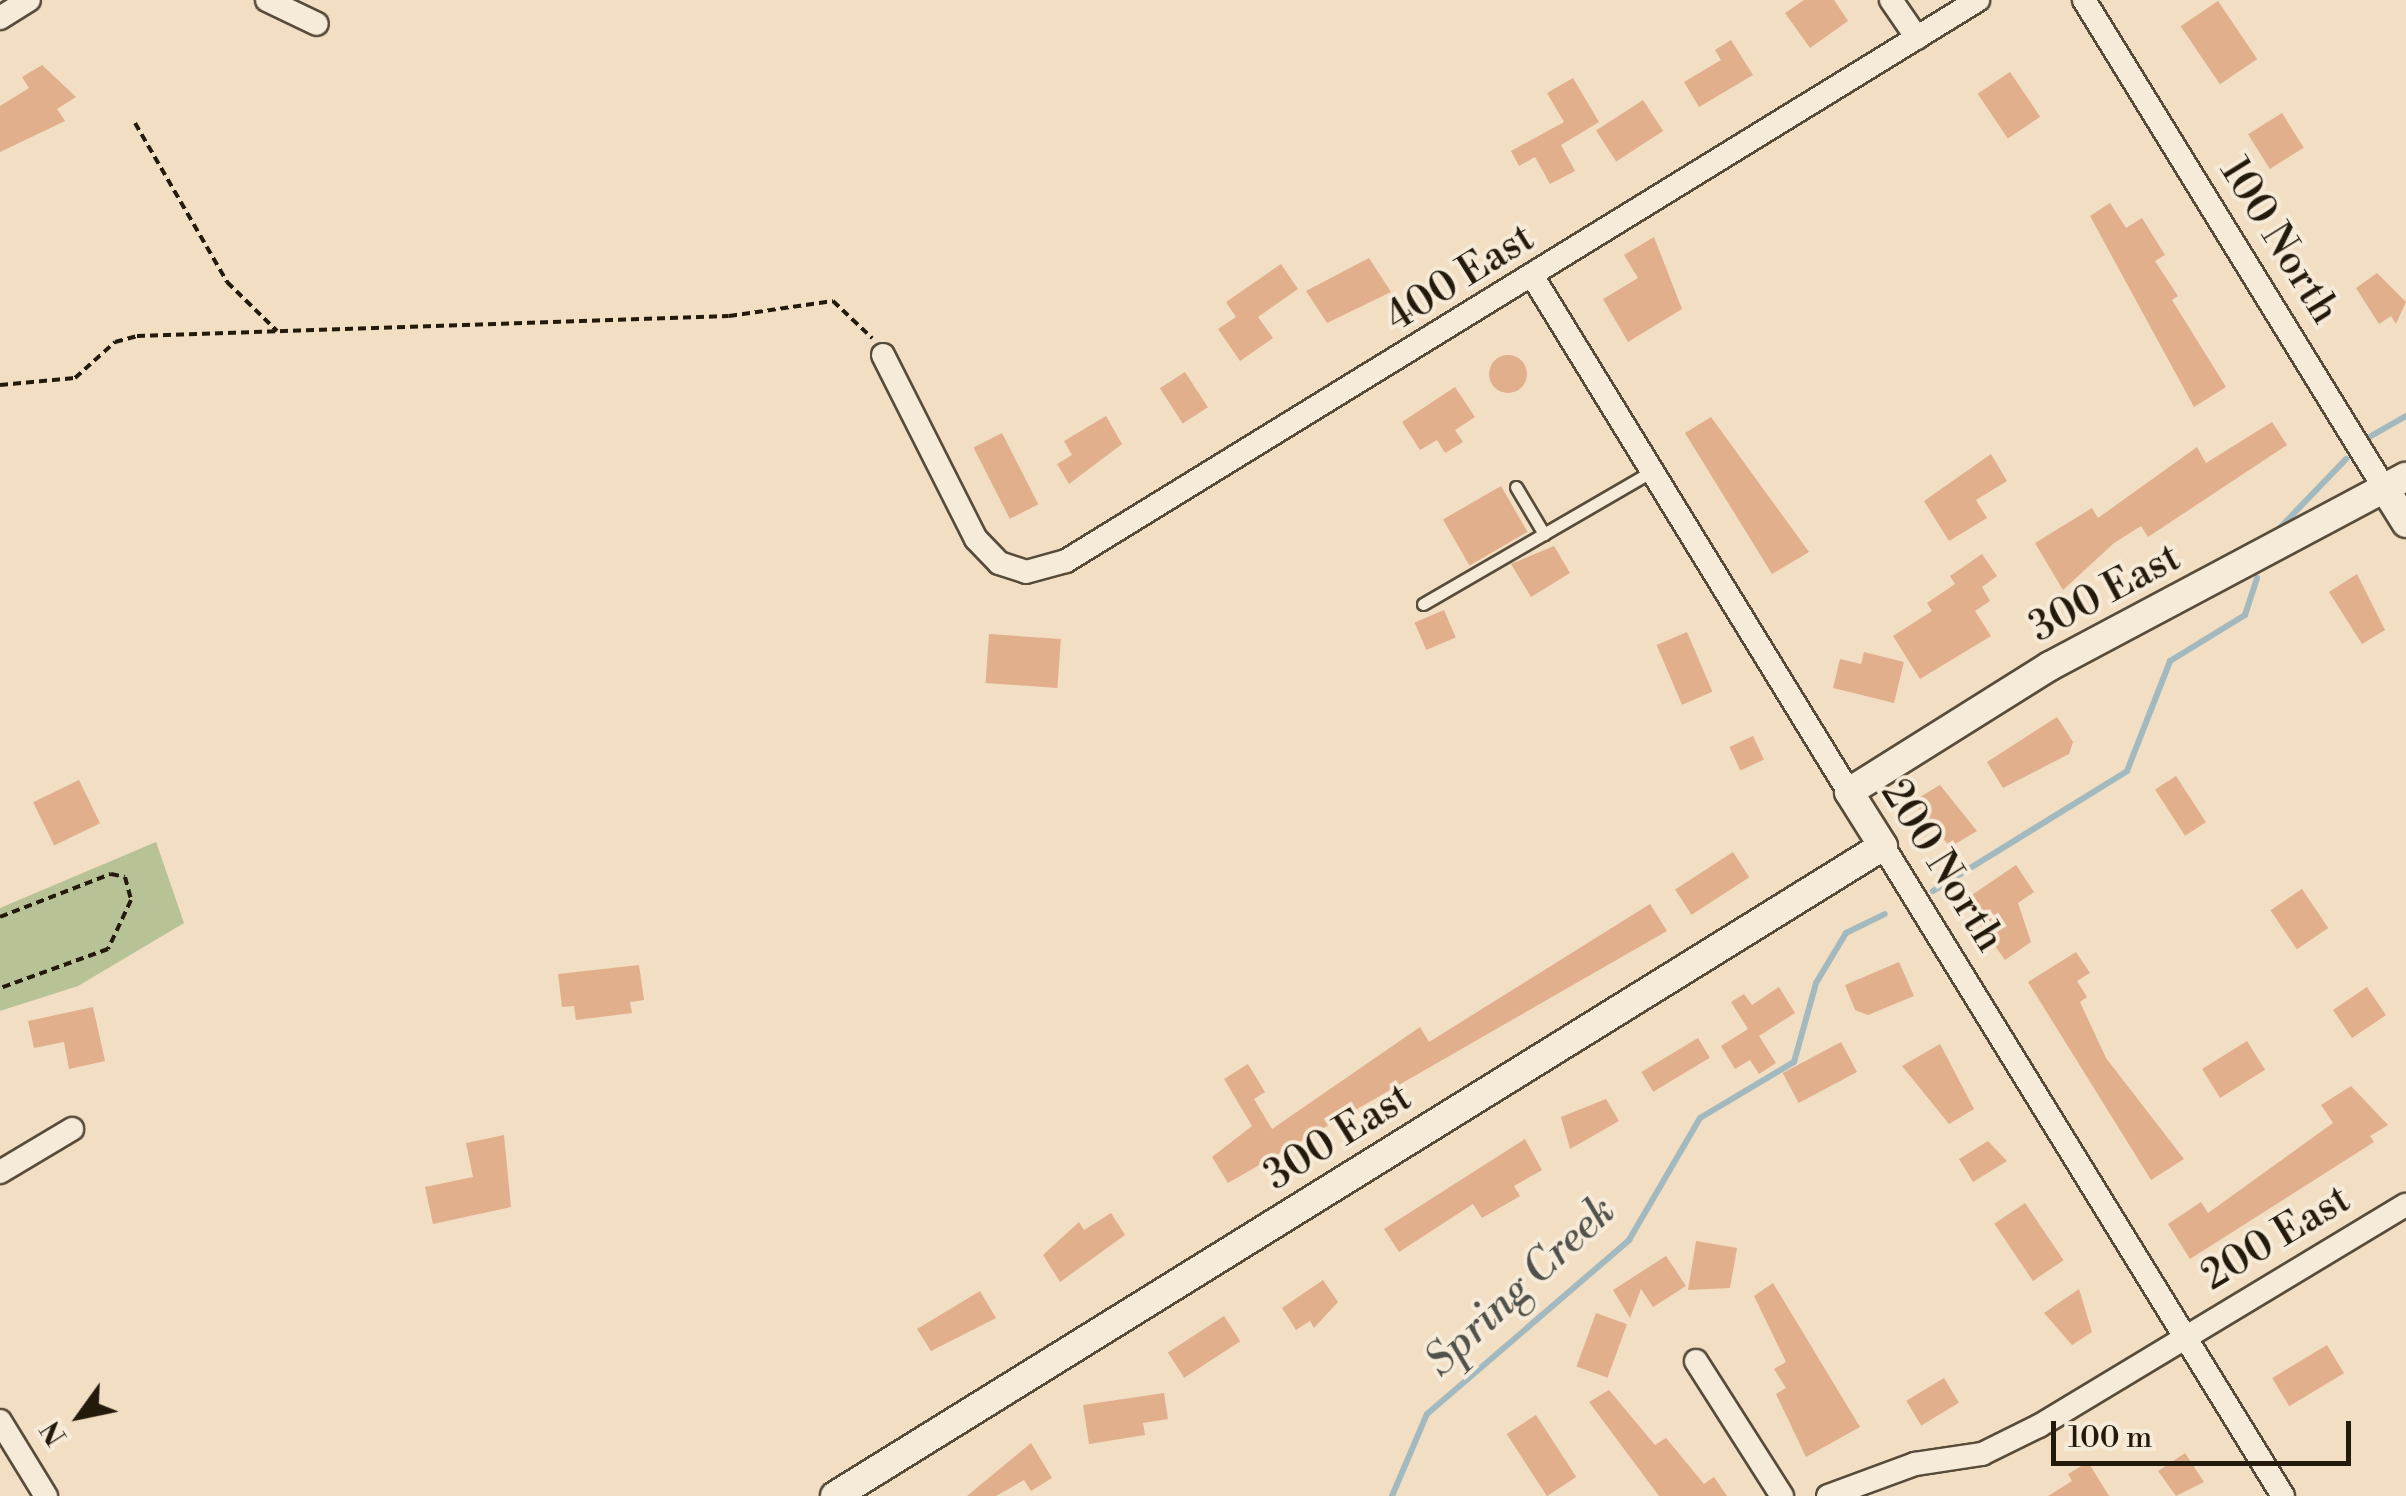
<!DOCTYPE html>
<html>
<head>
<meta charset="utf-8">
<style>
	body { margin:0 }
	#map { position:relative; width:2406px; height:1496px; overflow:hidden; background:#f1dec3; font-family:"Libre Bodoni",serif }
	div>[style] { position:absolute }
	.green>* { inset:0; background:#b7c296 }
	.stream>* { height:6px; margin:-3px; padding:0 3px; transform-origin:3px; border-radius:3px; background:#a1b9bf }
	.building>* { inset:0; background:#e2af8c; transform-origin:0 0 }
	.round { border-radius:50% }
	.path>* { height:4px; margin-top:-2px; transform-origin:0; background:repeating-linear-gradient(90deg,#241a0c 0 8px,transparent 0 13px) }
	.roads { filter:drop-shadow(2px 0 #574b3a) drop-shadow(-2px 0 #574b3a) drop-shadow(0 2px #574b3a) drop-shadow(0 -2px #574b3a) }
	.service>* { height:11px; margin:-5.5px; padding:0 5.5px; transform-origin:5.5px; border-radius:5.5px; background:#f6ead8 }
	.minor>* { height:22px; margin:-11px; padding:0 11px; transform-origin:11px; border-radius:11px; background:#f6ead8 }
	.tertiary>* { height:28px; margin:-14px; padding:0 14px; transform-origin:14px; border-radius:14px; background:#f6ead8 }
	span { translate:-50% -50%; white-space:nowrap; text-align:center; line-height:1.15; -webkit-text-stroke:8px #f6ead8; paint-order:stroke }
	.street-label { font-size:40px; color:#241a0c }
	.water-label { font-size:42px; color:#50524b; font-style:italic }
	.north { position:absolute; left:30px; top:1366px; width:100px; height:100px; -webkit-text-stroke:8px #f6ead8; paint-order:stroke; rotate:237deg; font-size:28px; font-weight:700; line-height:40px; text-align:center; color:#241a0c }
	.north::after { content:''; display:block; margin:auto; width:35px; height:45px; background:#241a0c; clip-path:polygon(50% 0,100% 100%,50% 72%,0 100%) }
	.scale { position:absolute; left:2051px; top:1421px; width:300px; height:45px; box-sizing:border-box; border:5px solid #241a0c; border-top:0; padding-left:12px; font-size:30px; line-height:35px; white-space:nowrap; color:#241a0c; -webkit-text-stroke:8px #f6ead8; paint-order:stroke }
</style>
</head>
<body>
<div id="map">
	<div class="green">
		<div style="clip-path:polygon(156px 842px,184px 923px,78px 986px,0 1011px,0 908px)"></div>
	</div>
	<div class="stream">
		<div style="left:2371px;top:436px;width:40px;rotate:-29.7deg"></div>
		<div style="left:2272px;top:536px;width:107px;rotate:-46.1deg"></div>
		<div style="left:1933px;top:891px;width:228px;rotate:-31.7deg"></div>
		<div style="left:2127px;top:771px;width:118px;rotate:-68.6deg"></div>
		<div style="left:2170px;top:661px;width:88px;rotate:-31.5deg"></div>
		<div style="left:2245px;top:615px;width:39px;rotate:-72deg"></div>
		<div style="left:1392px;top:1496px;width:89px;rotate:-66.9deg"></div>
		<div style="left:1427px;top:1414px;width:267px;rotate:-40.7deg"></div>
		<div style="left:1629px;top:1240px;width:141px;rotate:-59.8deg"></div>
		<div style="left:1700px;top:1118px;width:109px;rotate:-30.8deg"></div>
		<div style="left:1794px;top:1062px;width:82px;rotate:-74.4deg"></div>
		<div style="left:1816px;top:983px;width:58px;rotate:-59deg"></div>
		<div style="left:1846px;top:933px;width:43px;rotate:-26deg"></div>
	</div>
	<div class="building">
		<div style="clip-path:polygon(1804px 0,1834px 0,1848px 21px,1810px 48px,1785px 13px)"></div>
		<div style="left:2218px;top:1px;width:70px;height:45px;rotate:56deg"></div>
		<div style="clip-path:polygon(1731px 40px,1753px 75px,1699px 107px,1684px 82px,1721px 60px,1715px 50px)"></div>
		<div style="clip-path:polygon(42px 65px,76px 97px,57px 109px,65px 121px,0 152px,0 106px,29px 88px,22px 77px)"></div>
		<div style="left:2010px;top:72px;width:54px;height:39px;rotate:56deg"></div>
		<div style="clip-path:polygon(1573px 78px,1599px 122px,1561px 145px,1575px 171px,1550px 184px,1535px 157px,1519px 166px,1511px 151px,1564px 122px,1547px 93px)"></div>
		<div style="left:1643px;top:100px;width:37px;height:56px;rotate:57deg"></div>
		<div style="left:2282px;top:113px;width:41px;height:40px;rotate:58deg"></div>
		<div style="clip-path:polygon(2110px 203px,2126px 228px,2142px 218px,2165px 255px,2155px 261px,2178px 296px,2172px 300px,2226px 387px,2194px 407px,2090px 216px)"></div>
		<div style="clip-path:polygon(1654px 237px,1682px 309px,1628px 342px,1603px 299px,1638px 278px,1624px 255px)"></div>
		<div style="clip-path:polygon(1369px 258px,1391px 292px,1327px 323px,1306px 291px)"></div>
		<div style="clip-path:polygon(1281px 264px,1298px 289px,1258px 317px,1273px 338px,1240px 361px,1218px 329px,1236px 317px,1226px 302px)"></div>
		<div style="clip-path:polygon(2377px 273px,2406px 302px,2396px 324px,2391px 316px,2379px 324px,2356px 288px)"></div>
		<div class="round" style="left:1489px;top:355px;width:38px;height:38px"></div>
		<div style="left:1185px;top:372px;width:42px;height:30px;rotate:57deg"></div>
		<div style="clip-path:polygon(1455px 387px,1475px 417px,1455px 430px,1463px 442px,1445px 453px,1437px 440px,1420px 450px,1402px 422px)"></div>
		<div style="clip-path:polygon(1106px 416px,1122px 444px,1069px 484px,1057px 464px,1072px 455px,1064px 441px)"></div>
		<div style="clip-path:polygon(1711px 417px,1809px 552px,1772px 574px,1685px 433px)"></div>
		<div style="clip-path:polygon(2272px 422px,2287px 445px,2148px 537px,2141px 526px,2114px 543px,2063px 590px,2035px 543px,2092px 508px,2098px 518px,2197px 447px,2206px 463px)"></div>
		<div style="left:1002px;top:433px;width:80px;height:32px;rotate:63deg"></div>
		<div style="clip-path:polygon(1991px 454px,2007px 481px,1976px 500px,1987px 518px,1949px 541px,1924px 501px)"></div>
		<div style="left:1501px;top:486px;width:53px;height:67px;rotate:60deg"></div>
		<div style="clip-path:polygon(1554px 546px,1570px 573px,1531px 597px,1511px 564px)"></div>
		<div style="clip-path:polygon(1982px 554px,1997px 576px,1982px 587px,1990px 601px,1975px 611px,1991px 636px,1920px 679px,1893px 636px,1932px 611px,1927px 603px,1955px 584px,1950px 576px)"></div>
		<div style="clip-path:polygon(2357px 574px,2385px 630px,2362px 644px,2329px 592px)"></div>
		<div style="left:1444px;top:610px;width:30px;height:32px;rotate:67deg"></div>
		<div style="left:1687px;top:632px;width:65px;height:33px;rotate:67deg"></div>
		<div style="left:989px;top:634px;width:72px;height:49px;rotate:4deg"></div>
		<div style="clip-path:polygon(1864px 652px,1904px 662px,1894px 703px,1833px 688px,1840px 659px,1861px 664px)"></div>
		<div style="clip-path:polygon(2057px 717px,2073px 742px,2069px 754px,2003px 788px,1987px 762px)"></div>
		<div style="left:1753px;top:736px;width:26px;height:26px;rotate:65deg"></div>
		<div style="left:2176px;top:776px;width:55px;height:25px;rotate:57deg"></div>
		<div style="left:79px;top:780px;width:48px;height:51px;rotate:64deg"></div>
		<div style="clip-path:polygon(1940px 785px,1977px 831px,1950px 847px,1913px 801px)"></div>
		<div style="left:1733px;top:852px;width:30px;height:69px;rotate:57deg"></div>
		<div style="clip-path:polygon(2016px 865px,2034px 892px,2018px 903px,2031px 942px,2005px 960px,1963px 901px)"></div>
		<div style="left:2302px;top:889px;width:47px;height:38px;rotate:56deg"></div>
		<div style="clip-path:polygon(1650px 904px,1667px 931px,1228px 1183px,1212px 1157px,1252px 1126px,1224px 1079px,1248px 1064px,1265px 1092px,1254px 1099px,1272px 1129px,1420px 1027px,1429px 1042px)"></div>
		<div style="clip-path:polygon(2076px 952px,2090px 973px,2077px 981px,2087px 997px,2080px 1002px,2106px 1058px,2184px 1159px,2151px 1180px,2028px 982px)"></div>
		<div style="clip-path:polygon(1899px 962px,1914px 996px,1868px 1015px,1855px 1010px,1845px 985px)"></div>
		<div style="clip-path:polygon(639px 965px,644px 1000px,630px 1002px,632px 1013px,576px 1020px,574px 1006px,562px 1007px,558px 974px)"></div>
		<div style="clip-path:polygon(1779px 987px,1795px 1013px,1759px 1036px,1776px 1063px,1759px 1074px,1750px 1060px,1735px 1069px,1721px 1046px,1748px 1029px,1731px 1002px,1744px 994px,1752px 1005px)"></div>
		<div style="left:2367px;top:987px;width:34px;height:41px;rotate:56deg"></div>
		<div style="clip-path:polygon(93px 1007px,105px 1061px,69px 1069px,64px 1042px,34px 1048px,28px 1021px)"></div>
		<div style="left:1698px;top:1038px;width:23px;height:66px;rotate:59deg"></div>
		<div style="left:2247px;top:1041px;width:34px;height:53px;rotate:58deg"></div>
		<div style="left:1841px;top:1042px;width:34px;height:66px;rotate:62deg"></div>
		<div style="clip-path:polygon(1940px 1044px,1974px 1109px,1949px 1124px,1902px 1066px)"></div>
		<div style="clip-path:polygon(2351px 1086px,2388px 1125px,2370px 1136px,2374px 1142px,2190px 1259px,2168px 1224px,2201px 1202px,2208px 1213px,2333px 1123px,2321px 1105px)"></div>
		<div style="clip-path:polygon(1606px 1099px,1619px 1121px,1570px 1149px,1561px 1117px)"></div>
		<div style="clip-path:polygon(504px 1135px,511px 1207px,433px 1224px,425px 1187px,473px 1177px,466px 1143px)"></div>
		<div style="clip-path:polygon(1525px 1139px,1542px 1170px,1514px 1186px,1520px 1196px,1482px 1218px,1473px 1204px,1399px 1252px,1384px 1229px)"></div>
		<div style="clip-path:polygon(1988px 1141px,2007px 1161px,1973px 1182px,1959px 1159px)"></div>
		<div style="left:2025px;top:1203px;width:69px;height:37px;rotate:56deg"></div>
		<div style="clip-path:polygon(1111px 1213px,1125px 1235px,1060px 1282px,1043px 1255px,1079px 1222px,1084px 1230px)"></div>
		<div style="clip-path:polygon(1696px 1241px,1737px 1248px,1730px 1288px,1688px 1290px)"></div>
		<div style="clip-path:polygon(1666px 1256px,1686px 1286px,1653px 1307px,1641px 1289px,1630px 1318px,1613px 1290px)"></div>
		<div style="clip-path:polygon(1323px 1280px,1338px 1302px,1314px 1328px,1310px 1321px,1296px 1330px,1282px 1308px)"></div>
		<div style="clip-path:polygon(1773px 1283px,1860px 1427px,1806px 1457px,1776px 1394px,1786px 1388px,1774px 1369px,1786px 1362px,1754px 1296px)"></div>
		<div style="clip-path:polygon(2079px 1289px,2092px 1332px,2072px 1345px,2044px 1313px)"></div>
		<div style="clip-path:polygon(980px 1291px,996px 1318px,931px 1351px,917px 1329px)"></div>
		<div style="left:1596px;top:1313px;width:33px;height:57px;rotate:20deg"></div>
		<div style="left:1224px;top:1316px;width:30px;height:67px;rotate:57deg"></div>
		<div style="left:2327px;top:1345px;width:33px;height:64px;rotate:59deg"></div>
		<div style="left:1944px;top:1378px;width:29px;height:44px;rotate:59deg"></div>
		<div style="clip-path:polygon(1609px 1390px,1655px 1445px,1666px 1438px,1704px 1484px,1714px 1477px,1727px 1496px,1659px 1496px,1589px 1402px)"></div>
		<div style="clip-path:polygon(1164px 1393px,1168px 1419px,1143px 1423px,1145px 1435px,1089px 1444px,1083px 1405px)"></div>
		<div style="left:1536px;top:1415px;width:74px;height:35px;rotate:57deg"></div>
		<div style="clip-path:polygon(1031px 1443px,1052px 1478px,1031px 1491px,1024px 1480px,996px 1496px,967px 1496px)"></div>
		<div style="clip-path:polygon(2185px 1453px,2204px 1482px,2176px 1496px,2158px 1471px)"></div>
		<div style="clip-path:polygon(2088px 1462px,2109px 1496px,2048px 1496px,2072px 1481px,2068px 1474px)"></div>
	</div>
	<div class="path">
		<div style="left:135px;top:123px;width:184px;rotate:59.9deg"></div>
		<div style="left:227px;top:282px;width:70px;rotate:44.4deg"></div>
		<div style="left:0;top:385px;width:75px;rotate:-5.3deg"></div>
		<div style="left:75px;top:378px;width:54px;rotate:-42deg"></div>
		<div style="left:115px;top:342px;width:23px;rotate:-15deg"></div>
		<div style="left:137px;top:336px;width:592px;rotate:-1.93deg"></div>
		<div style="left:729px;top:316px;width:105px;rotate:-8.2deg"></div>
		<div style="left:833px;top:301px;width:54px;rotate:43.5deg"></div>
		<div style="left:0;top:917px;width:119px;rotate:-21.2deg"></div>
		<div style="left:111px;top:874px;width:14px;rotate:12deg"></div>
		<div style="left:125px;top:877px;width:24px;rotate:75deg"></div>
		<div style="left:131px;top:900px;width:54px;rotate:115.1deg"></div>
		<div style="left:108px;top:949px;width:115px;rotate:160.1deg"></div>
	</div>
	<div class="roads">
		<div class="service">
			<div style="left:1516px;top:487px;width:55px;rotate:59.2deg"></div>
			<div style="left:1423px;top:604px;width:265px;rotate:-30.1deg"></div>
		</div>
		<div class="minor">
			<div style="left:267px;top:0;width:55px;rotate:25.6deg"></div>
			<div style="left:1891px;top:0;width:46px;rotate:55.6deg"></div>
			<div style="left:2084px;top:0;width:574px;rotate:58.39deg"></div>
			<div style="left:0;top:18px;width:34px;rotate:-32deg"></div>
			<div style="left:1533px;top:277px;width:604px;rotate:58.47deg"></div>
			<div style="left:883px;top:355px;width:206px;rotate:63.2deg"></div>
			<div style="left:976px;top:539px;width:33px;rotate:46deg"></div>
			<div style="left:999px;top:563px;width:28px;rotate:18deg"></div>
			<div style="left:1026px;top:572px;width:41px;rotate:-15.4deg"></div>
			<div style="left:1066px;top:561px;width:1071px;rotate:-31.6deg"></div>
			<div style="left:1883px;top:846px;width:763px;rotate:58.39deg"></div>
			<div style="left:0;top:1172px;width:84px;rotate:-30.8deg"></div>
			<div style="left:1696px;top:1361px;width:160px;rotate:57.5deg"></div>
			<div style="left:0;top:1421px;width:88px;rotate:58.5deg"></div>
			<div style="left:1828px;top:1496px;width:93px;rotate:-20.2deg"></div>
			<div style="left:1915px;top:1464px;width:68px;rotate:-8.5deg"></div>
			<div style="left:1982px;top:1454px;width:64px;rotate:-26.2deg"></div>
			<div style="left:2039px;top:1426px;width:428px;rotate:-31.1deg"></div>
		</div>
		<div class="tertiary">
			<div style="left:2385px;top:489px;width:40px;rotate:58deg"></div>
			<div style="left:835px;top:1496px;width:1233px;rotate:-31.81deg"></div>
			<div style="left:1883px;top:846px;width:64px;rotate:-122.2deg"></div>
			<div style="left:1849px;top:792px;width:237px;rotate:-32.1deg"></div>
			<div style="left:2050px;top:666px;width:403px;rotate:-28deg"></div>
		</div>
	</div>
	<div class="street-label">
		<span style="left:2279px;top:241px;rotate:58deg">100 North</span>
		<span style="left:1460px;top:278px;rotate:-32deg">400 East</span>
		<span style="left:2105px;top:593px;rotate:-28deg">300 East</span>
		<span style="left:1942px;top:866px;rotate:58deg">200 North</span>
		<span style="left:1338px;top:1137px;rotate:-32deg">300 East</span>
		<span style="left:2276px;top:1238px;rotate:-31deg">200 East</span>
	</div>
	<div class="water-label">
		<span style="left:1521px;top:1287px;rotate:-43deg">Spring Creek</span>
	</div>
	<div class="north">N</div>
	<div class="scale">100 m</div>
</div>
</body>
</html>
